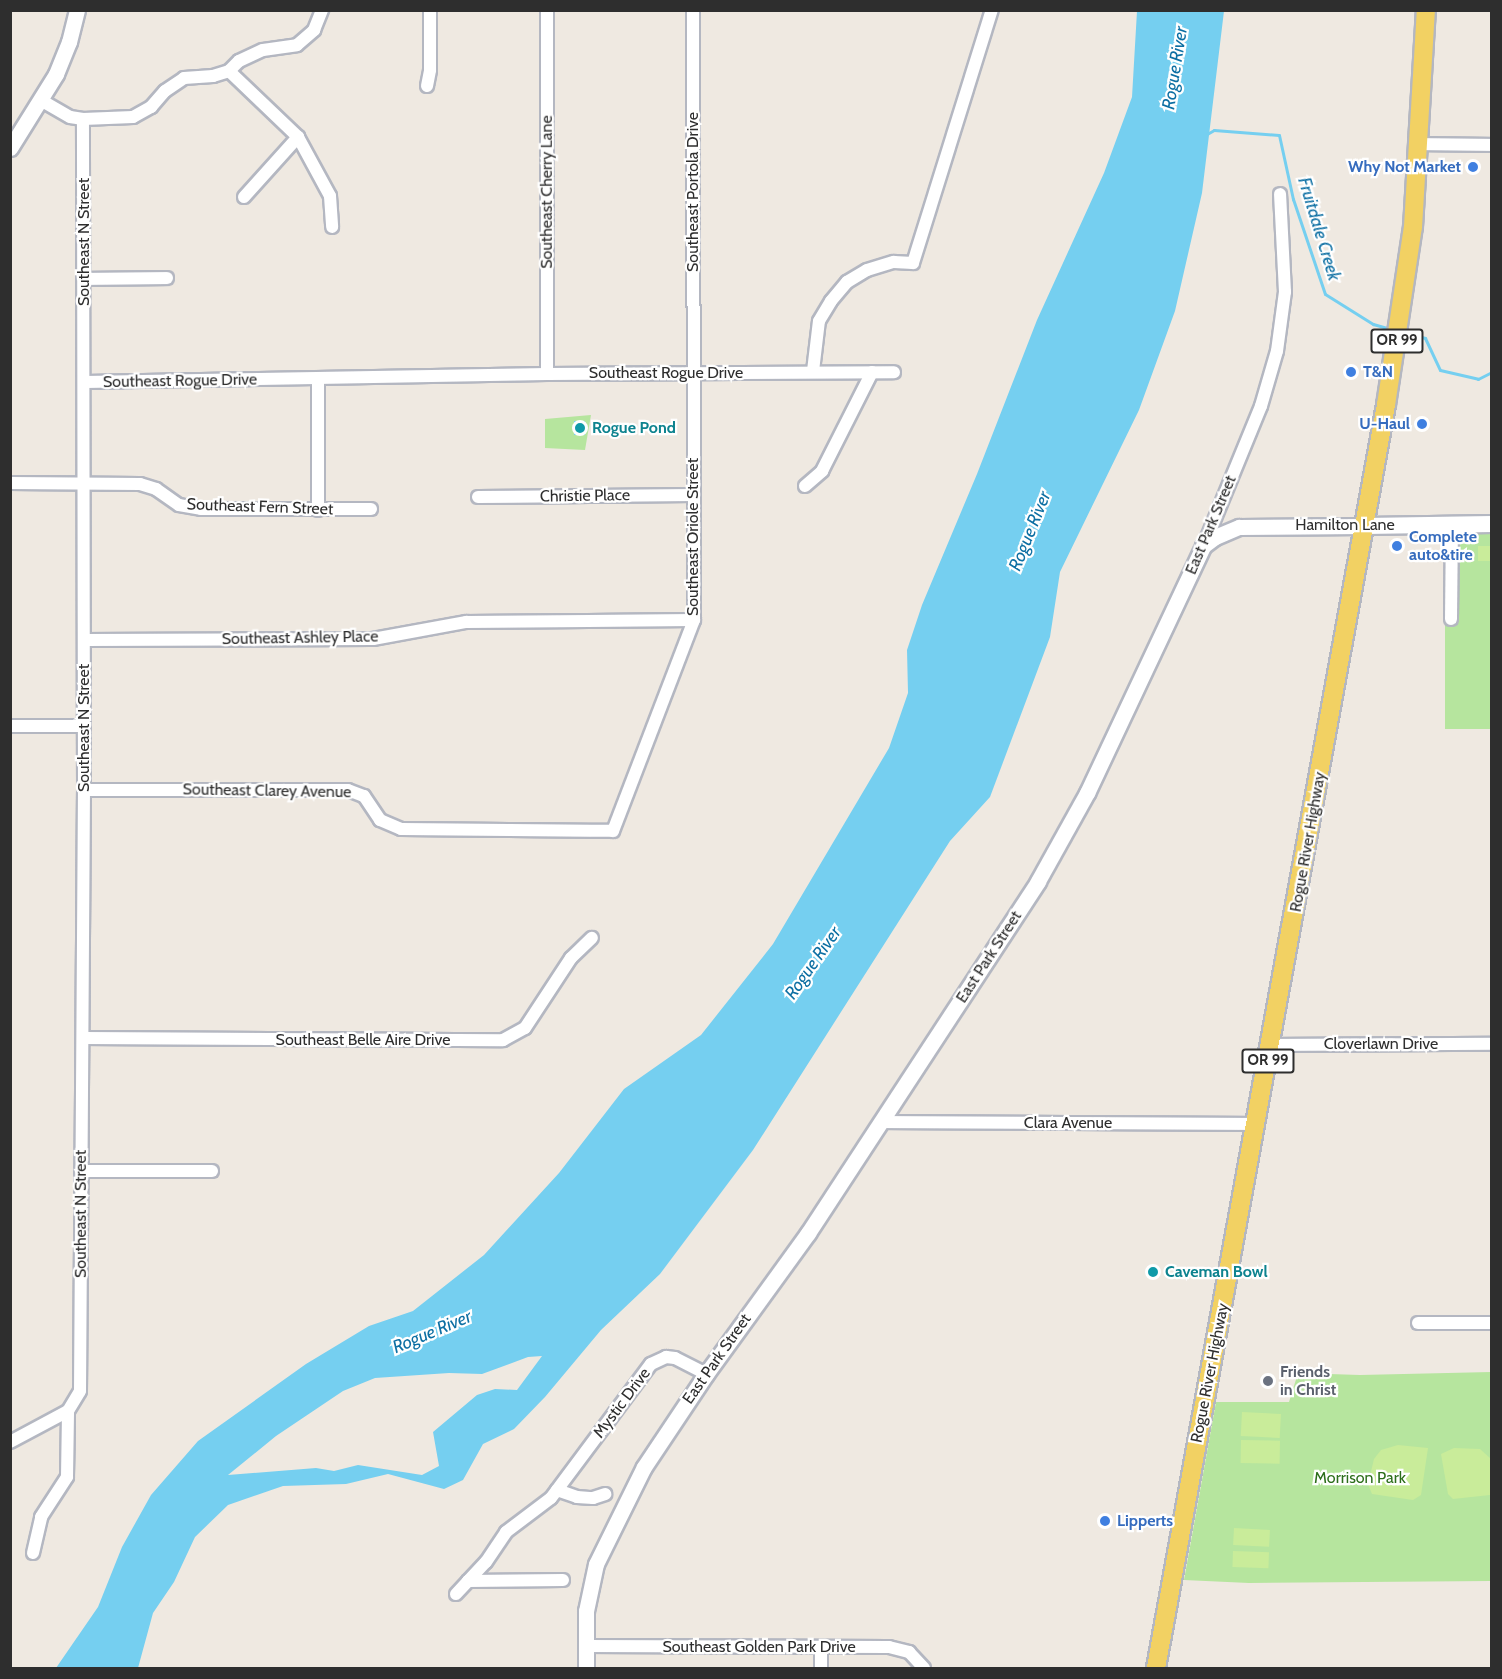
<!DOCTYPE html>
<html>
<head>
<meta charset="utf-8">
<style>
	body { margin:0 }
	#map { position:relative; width:1502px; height:1679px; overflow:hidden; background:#efe9e1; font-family:Cabin,sans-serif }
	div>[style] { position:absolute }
	.green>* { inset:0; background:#b6e59e; transform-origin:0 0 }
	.pitch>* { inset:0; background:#c9ec9a; transform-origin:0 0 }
	.water>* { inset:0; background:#75cff0; transform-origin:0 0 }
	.stream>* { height:3px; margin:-1.5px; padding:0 1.5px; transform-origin:1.5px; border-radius:1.5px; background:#75cff0 }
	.roads { filter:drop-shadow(2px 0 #b4b7c1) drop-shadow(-2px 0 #b4b7c1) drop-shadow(0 2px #b4b7c1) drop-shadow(0 -2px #b4b7c1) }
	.minor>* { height:12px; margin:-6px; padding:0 6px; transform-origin:6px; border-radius:6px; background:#fff }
	.tertiary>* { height:15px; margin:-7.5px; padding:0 7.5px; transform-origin:7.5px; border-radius:7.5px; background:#fff }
	.secondary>* { height:16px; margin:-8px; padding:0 8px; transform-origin:8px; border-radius:8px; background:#fff }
	.primary>* { height:18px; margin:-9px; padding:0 9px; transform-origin:9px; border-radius:9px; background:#f2d163 }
	.dots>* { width:16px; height:16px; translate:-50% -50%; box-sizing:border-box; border:3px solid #fff; border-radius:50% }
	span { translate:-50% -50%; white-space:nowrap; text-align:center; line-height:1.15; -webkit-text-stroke:4.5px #fff; paint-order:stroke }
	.shield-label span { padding:2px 4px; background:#fff; border:2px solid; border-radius:4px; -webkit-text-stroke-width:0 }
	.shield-label { font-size:15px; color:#2e2e2e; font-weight:700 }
	.shop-label { font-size:16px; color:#366cbe; font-weight:700 }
	.right { translate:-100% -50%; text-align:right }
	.left { translate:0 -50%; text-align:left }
	.street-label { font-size:16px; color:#2e2e2e }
	.culture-label { font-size:16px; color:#0d838f; font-weight:700 }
	.worship-label { font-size:16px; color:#5b616d; font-weight:700 }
	.park-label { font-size:16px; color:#2c6e1b }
	.water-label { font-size:18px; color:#0d6fa3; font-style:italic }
	.frame { position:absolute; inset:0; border:12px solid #2e2e2e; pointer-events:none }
</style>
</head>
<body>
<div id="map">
	<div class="green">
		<div style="clip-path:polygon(591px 415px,585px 450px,545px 448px,545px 419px)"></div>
		<div style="left:1445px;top:534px;width:46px;height:195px"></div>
		<div style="clip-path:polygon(1491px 1372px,1491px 1581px,1249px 1583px,1184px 1580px,1216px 1402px,1289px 1402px,1298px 1373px,1360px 1375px)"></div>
	</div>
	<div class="pitch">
		<div style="left:1478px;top:546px;width:13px;height:15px"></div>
		<div style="left:1242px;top:1412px;width:39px;height:24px;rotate:3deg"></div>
		<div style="left:1241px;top:1440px;width:39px;height:23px;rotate:1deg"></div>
		<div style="clip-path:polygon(1398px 1445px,1428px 1448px,1421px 1495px,1413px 1500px,1372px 1494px,1368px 1484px,1374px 1459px,1381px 1450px)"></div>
		<div style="clip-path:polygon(1454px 1448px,1480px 1449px,1491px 1459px,1490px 1495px,1453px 1499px,1448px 1494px,1441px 1454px)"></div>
		<div style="left:1234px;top:1528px;width:36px;height:17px;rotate:3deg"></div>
		<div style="left:1233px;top:1551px;width:36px;height:16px;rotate:2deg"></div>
	</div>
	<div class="water">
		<div style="clip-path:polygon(evenodd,1137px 11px,1224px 11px,1202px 193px,1175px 311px,1139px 410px,1060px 572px,1050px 637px,990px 797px,950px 841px,753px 1150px,660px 1274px,601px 1330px,545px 1397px,514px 1429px,483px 1444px,463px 1480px,444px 1489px,388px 1474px,346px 1484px,283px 1486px,228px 1505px,195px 1537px,174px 1582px,153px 1613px,138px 1668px,56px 1668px,98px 1607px,122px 1547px,151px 1495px,198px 1441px,306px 1364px,369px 1326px,413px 1311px,484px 1255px,559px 1173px,624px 1089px,701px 1035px,773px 944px,889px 748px,908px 693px,907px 650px,922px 605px,977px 474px,1037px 320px,1104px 173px,1132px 97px,1137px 11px,542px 1356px,517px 1390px,495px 1389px,477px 1395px,433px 1432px,439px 1466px,422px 1475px,358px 1465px,334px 1471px,316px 1468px,228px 1475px,276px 1436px,343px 1391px,375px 1378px,449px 1373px,482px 1374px,528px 1357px,542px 1356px)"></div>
		<div style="left:574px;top:421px;width:11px;height:14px"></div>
	</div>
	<div class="stream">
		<div style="left:1207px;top:134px;width:8px;rotate:-30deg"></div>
		<div style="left:1214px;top:130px;width:65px;rotate:4.4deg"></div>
		<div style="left:1279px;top:135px;width:66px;rotate:77.7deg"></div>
		<div style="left:1293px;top:199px;width:100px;rotate:71.4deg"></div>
		<div style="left:1325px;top:294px;width:57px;rotate:32deg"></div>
		<div style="left:1373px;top:324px;width:19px;rotate:16deg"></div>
		<div style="left:1403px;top:332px;width:23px;rotate:15deg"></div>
		<div style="left:1425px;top:338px;width:35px;rotate:65deg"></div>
		<div style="left:1440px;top:370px;width:39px;rotate:13deg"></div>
		<div style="left:1478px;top:379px;width:16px;rotate:-27deg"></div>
	</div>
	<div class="roads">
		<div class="minor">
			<div style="left:229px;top:71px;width:95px;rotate:43.7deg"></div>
			<div style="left:298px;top:137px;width:67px;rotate:61.5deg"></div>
			<div style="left:330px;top:196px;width:31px;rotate:86deg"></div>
			<div style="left:427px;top:86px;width:16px;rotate:-79deg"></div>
			<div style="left:430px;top:70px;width:60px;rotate:-90deg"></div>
			<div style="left:83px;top:119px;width:50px;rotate:-2.3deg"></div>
			<div style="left:133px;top:117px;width:21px;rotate:-29deg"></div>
			<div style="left:151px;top:107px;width:21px;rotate:-49deg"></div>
			<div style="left:165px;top:91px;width:23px;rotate:-34deg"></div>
			<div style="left:184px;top:78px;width:29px;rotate:-4deg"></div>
			<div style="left:213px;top:76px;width:17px;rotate:-17deg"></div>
			<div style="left:229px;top:71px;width:14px;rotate:-45deg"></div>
			<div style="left:239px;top:61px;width:26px;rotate:-25deg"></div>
			<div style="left:263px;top:50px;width:34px;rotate:-8deg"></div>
			<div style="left:297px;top:45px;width:23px;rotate:-41deg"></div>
			<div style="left:314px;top:30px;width:22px;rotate:-68deg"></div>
			<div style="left:1419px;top:144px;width:73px;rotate:0.8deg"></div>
			<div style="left:244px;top:197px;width:81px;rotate:-48deg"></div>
			<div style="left:84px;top:279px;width:83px;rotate:-0.7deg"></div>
			<div style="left:813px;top:371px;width:50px;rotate:-83.2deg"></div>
			<div style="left:819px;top:321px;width:23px;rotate:-59deg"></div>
			<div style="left:831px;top:301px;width:25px;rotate:-50deg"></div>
			<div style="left:847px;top:282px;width:23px;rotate:-31deg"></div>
			<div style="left:867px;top:270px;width:28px;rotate:-17deg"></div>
			<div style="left:894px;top:262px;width:19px;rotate:3deg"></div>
			<div style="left:913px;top:263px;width:265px;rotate:-72.7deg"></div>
			<div style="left:547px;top:374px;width:364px;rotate:-90deg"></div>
			<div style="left:318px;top:379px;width:131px;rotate:90deg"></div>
			<div style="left:85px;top:382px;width:462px;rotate:-1deg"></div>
			<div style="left:547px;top:374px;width:347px;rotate:-0.3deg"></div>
			<div style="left:10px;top:483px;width:130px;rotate:0.4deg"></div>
			<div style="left:140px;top:484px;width:17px;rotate:17deg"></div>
			<div style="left:156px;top:489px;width:28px;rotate:35deg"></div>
			<div style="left:179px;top:505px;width:22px;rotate:10deg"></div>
			<div style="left:201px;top:509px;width:170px"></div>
			<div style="left:805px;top:486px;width:23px;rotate:-41deg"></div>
			<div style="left:822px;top:471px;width:111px;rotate:-63.2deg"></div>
			<div style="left:478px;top:497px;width:215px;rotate:-0.5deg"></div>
			<div style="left:1204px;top:545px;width:150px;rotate:-67.7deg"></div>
			<div style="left:1261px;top:406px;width:57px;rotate:-73.8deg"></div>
			<div style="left:1277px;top:351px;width:60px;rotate:-82.3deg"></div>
			<div style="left:1285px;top:292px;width:98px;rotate:-92.9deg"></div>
			<div style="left:1451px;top:619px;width:94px;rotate:-89.4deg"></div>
			<div style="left:84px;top:640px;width:289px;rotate:-0.2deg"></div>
			<div style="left:373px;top:639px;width:95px;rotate:-10.4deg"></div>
			<div style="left:466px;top:622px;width:228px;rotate:-0.5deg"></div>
			<div style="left:10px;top:726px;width:74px"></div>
			<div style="left:84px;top:790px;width:264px"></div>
			<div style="left:348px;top:790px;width:17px;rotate:21deg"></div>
			<div style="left:364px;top:796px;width:29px;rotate:56deg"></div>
			<div style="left:380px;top:820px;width:23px;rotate:23deg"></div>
			<div style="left:401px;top:829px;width:212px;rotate:0.5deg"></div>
			<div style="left:613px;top:831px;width:226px;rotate:-69deg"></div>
			<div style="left:694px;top:620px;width:610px;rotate:-90.09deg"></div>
			<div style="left:83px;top:1038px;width:420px;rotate:0.3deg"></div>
			<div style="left:503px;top:1040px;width:25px;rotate:-29deg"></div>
			<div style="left:525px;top:1028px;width:84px;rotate:-56.7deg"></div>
			<div style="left:571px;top:958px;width:29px;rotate:-44deg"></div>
			<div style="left:1271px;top:1045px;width:221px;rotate:-0.3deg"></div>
			<div style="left:881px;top:1122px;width:375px;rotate:0.3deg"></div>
			<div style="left:81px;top:1171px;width:131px"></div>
			<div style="left:1418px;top:1323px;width:74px"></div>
			<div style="left:10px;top:1442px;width:66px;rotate:-28.1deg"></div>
			<div style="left:68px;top:1411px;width:23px;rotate:-59deg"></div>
			<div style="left:80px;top:1391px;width:601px;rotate:-89.62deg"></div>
			<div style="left:84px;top:790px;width:671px;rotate:-90.09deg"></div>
			<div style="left:83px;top:119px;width:13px;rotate:-171deg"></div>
			<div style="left:70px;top:117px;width:32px;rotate:-150deg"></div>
			<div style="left:557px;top:1490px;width:21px;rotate:19deg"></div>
			<div style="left:577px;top:1497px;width:16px;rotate:4deg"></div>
			<div style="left:593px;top:1498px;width:13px;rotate:-18deg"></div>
			<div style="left:33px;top:1553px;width:37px;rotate:-77deg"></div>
			<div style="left:41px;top:1517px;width:48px;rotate:-57deg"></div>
			<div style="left:67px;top:1477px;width:66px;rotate:-89.1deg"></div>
			<div style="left:563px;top:1580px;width:95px;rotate:179.4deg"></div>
			<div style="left:468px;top:1581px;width:26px;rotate:-47deg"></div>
			<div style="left:486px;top:1562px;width:36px;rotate:-56deg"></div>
			<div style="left:506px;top:1532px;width:56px;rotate:-37.1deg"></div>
			<div style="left:551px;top:1498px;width:167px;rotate:-53.3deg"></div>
			<div style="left:651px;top:1364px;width:17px;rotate:-25deg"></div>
			<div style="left:666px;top:1357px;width:9px;rotate:6deg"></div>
			<div style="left:675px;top:1358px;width:35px;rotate:27deg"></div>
			<div style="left:456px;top:1594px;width:18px;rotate:-47deg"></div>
			<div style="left:585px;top:1646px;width:304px;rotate:0.2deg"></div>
			<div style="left:889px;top:1647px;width:21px;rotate:14deg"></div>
			<div style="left:909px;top:1652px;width:22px;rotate:47deg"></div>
			<div style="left:821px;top:1647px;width:21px;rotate:90deg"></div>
		</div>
		<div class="tertiary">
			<div style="left:10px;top:148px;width:87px;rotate:-58.1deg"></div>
			<div style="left:56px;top:74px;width:35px;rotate:-68deg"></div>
			<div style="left:69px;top:42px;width:33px;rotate:-76deg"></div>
			<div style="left:586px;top:1668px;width:57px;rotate:-90deg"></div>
			<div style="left:586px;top:1611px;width:48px;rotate:-78deg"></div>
			<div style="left:596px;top:1564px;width:108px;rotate:-63.7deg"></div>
			<div style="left:644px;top:1467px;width:112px;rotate:-56.3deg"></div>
			<div style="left:706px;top:1374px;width:174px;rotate:-54.1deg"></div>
			<div style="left:808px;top:1233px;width:420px;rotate:-56.8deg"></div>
			<div style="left:1038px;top:881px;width:101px;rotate:-60.9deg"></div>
			<div style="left:1087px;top:793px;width:273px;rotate:-64.8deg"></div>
			<div style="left:1203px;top:546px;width:15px;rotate:-37deg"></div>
			<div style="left:1215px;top:537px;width:26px;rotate:-23deg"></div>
			<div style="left:1239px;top:527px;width:126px;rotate:-0.5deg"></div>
		</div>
		<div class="secondary">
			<div style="left:1365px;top:526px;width:127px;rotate:-0.9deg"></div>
		</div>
		<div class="primary">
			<div style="left:1156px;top:1668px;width:1284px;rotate:-79.68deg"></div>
			<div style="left:1386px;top:405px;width:180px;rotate:-81.4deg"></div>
			<div style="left:1413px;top:227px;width:217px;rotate:-86.6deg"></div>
		</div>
	</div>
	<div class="dots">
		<div style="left:1473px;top:167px;background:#3f7fe0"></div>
		<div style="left:1351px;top:372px;background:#3f7fe0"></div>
		<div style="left:1422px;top:424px;background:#3f7fe0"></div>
		<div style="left:580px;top:428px;background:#0f9aa8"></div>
		<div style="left:1397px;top:546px;background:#3f7fe0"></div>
		<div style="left:1153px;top:1272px;background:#0f9aa8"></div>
		<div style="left:1268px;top:1381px;background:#6b7280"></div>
		<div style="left:1105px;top:1521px;background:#3f7fe0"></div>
	</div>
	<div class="shield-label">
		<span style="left:1397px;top:341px">OR 99</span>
		<span style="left:1268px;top:1061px">OR 99</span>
	</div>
	<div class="shop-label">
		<span class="right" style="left:1461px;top:167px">Why Not Market</span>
		<span class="left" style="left:1363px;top:372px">T&amp;N</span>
		<span class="right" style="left:1410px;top:424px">U-Haul</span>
		<span class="left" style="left:1409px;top:546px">Complete<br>auto&amp;tire</span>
		<span class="left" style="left:1117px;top:1521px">Lipperts</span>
	</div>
	<div class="street-label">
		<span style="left:547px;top:192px;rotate:-90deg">Southeast Cherry Lane</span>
		<span style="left:693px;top:192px;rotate:-90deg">Southeast Portola Drive</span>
		<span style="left:84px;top:242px;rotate:-90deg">Southeast N Street</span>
		<span style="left:666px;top:373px">Southeast Rogue Drive</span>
		<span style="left:180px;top:381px;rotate:-1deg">Southeast Rogue Drive</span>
		<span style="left:585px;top:496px;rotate:-1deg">Christie Place</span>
		<span style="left:260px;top:507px;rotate:2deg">Southeast Fern Street</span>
		<span style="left:1211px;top:525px;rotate:-67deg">East Park Street</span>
		<span style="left:1345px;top:525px">Hamilton Lane</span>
		<span style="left:693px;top:537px;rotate:-90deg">Southeast Oriole Street</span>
		<span style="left:300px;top:638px;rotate:-1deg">Southeast Ashley Place</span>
		<span style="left:84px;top:728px;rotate:-90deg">Southeast N Street</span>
		<span style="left:267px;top:791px;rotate:1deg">Southeast Clarey Avenue</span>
		<span style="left:1308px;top:842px;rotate:-80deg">Rogue River Highway</span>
		<span style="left:989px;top:957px;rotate:-57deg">East Park Street</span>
		<span style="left:363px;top:1040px">Southeast Belle Aire Drive</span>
		<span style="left:1381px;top:1044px">Cloverlawn Drive</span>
		<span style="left:1068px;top:1123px">Clara Avenue</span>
		<span style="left:81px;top:1214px;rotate:-90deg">Southeast N Street</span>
		<span style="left:717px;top:1359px;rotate:-55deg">East Park Street</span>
		<span style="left:1210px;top:1373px;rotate:-79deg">Rogue River Highway</span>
		<span style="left:622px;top:1403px;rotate:-53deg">Mystic Drive</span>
		<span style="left:759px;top:1647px">Southeast Golden Park Drive</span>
	</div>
	<div class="culture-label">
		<span class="left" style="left:592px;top:428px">Rogue Pond</span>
		<span class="left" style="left:1165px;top:1272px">Caveman Bowl</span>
	</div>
	<div class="worship-label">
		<span class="left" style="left:1280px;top:1381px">Friends<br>in Christ</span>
	</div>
	<div class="park-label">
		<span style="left:1360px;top:1478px">Morrison Park</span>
	</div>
	<div class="water-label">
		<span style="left:1175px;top:68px;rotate:-81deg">Rogue River</span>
		<span style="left:1319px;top:229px;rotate:73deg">Fruitdale Creek</span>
		<span style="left:1030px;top:531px;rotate:-68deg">Rogue River</span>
		<span style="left:813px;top:963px;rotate:-55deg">Rogue River</span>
		<span style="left:432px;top:1332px;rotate:-23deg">Rogue River</span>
	</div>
	<div class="frame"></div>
</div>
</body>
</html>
